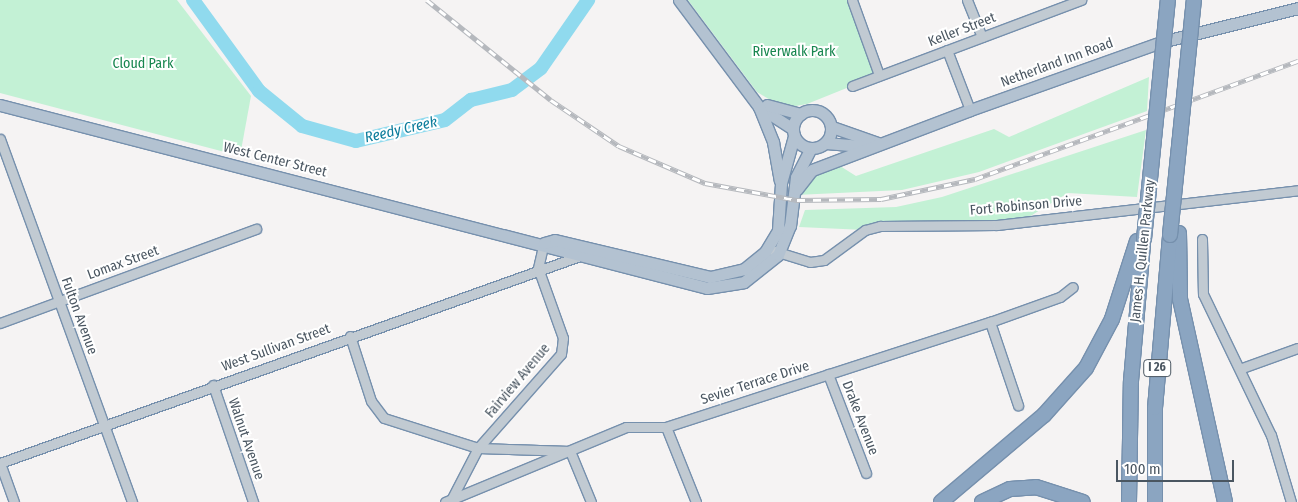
<!DOCTYPE html>
<html>
<head>
<meta charset="utf-8">
<style>
	body { margin:0 }
	#map { position:relative; width:1298px; height:502px; overflow:hidden; background:#f5f3f3; font-family:"Fira Sans Condensed",sans-serif }
	div>[style] { position:absolute }
	.green>* { inset:0; background:#c3f1d5 }
	.river>* { height:14px; margin:-7px; padding:0 7px; transform-origin:7px; border-radius:7px; background:#90daee }
	.roads { filter:drop-shadow(1px 0 #7690ad) drop-shadow(-1px 0 #7690ad) drop-shadow(0 1px #7690ad) drop-shadow(0 -1px #7690ad) }
	.minor>* { height:9px; margin:-4.5px; padding:0 4.5px; transform-origin:4.5px; border-radius:4.5px; background:#c1cad2 }
	.major>* { height:11px; margin:-5.5px; padding:0 5.5px; transform-origin:5.5px; border-radius:5.5px; background:#b3c2d1 }
	.major>.ring { margin:-5.5px; padding:0; box-sizing:content-box; background:none; border:11px solid #b3c2d1; border-radius:50% }
	.highway>* { height:14px; margin:-7px; padding:0 7px; transform-origin:7px; border-radius:7px; background:#8ba5c1 }
	.rail>* { height:4.5px; margin-top:-2.25px; transform-origin:0; background:repeating-linear-gradient(90deg,#fff 0 8px,#b5b8bd 0 16px); box-sizing:border-box; border-block:1px solid #b5b8bd }
	.bridges { filter:drop-shadow(1px 0 #7690ad) drop-shadow(-1px 0 #7690ad) drop-shadow(0 1px #7690ad) drop-shadow(0 -1px #7690ad) }
	.highway-bridge>* { height:14px; margin:-7px; padding:0 7px; transform-origin:7px; border-radius:7px; background:#8ba5c1 }
	span { translate:-50% -50%; white-space:nowrap; text-align:center; line-height:1.15; -webkit-text-stroke:4px #fff; paint-order:stroke }
	.shield-label span { padding:1px 4px; background:#fff; border:1px solid; border-radius:4px; -webkit-text-stroke-width:0 }
	.shield-label { font-size:12px; color:#4a5661; font-weight:700 }
	.street-label { font-size:14px; color:#4a5661 }
	.park-label { font-size:14px; color:#17864f }
	.water-label { font-size:15px; color:#0c7c9b; font-style:italic }
	.scale { position:absolute; left:1116px; top:460px; width:118px; height:22px; box-sizing:border-box; border:2px solid #4a5661; border-top:0; padding-left:6px; font-size:15px; line-height:18px; white-space:nowrap; color:#4a5661; -webkit-text-stroke:4px #fff; paint-order:stroke }
</style>
</head>
<body>
<div id="map">
	<div class="green">
		<div style="clip-path:polygon(0 0,177px 0,251px 96px,240px 156px,0 93px)"></div>
		<div style="clip-path:polygon(688px 0,852px 0,879px 75px,807px 104px,790px 107px,772px 101px,757px 92px)"></div>
		<div style="clip-path:polygon(1149px 77px,1147px 111px,979px 172px,902px 190px,796px 195px,812px 170px,840px 166px,856px 176px,994px 129px,1009px 137px)"></div>
		<div style="clip-path:polygon(1146px 130px,1137px 197px,1068px 193px,1019px 223px,865px 230px,799px 227px,805px 210px,896px 207px,942px 197px)"></div>
	</div>
	<div class="river">
		<div style="left:193px;top:0;width:112px;rotate:54deg"></div>
		<div style="left:259px;top:91px;width:55px;rotate:39.1deg"></div>
		<div style="left:302px;top:126px;width:56px;rotate:15.5deg"></div>
		<div style="left:356px;top:141px;width:91px;rotate:-13.3deg"></div>
		<div style="left:445px;top:120px;width:33px;rotate:-38deg"></div>
		<div style="left:471px;top:100px;width:42px;rotate:-13.7deg"></div>
		<div style="left:512px;top:90px;width:36px;rotate:-37deg"></div>
		<div style="left:541px;top:68px;width:83px;rotate:-55.3deg"></div>
	</div>
	<div class="roads">
		<div class="minor">
			<div style="left:852px;top:0;width:80px;rotate:70.2deg"></div>
			<div style="left:967px;top:0;width:40px;rotate:68deg"></div>
			<div style="left:947px;top:50px;width:64px;rotate:69deg"></div>
			<div style="left:852px;top:86px;width:245px;rotate:-20.6deg"></div>
			<div style="left:0;top:139px;width:386px;rotate:70deg"></div>
			<div style="left:1202px;top:239px;width:55px;rotate:89deg"></div>
			<div style="left:1203px;top:294px;width:157px;rotate:64.3deg"></div>
			<div style="left:1271px;top:435px;width:70px;rotate:73.4deg"></div>
			<div style="left:768px;top:249px;width:44px;rotate:17.2deg"></div>
			<div style="left:810px;top:262px;width:14px;rotate:-8deg"></div>
			<div style="left:824px;top:260px;width:51px;rotate:-36.2deg"></div>
			<div style="left:865px;top:230px;width:16px;rotate:-15deg"></div>
			<div style="left:880px;top:226px;width:117px;rotate:-0.5deg"></div>
			<div style="left:997px;top:225px;width:303px;rotate:-6.6deg"></div>
			<div style="left:538px;top:268px;width:26px;rotate:-77deg"></div>
			<div style="left:990px;top:322px;width:88px;rotate:71.4deg"></div>
			<div style="left:0;top:323px;width:273px;rotate:-20.2deg"></div>
			<div style="left:350px;top:336px;width:68px;rotate:72.1deg"></div>
			<div style="left:371px;top:401px;width:21px;rotate:53deg"></div>
			<div style="left:384px;top:418px;width:99px;rotate:17.7deg"></div>
			<div style="left:478px;top:448px;width:92px;rotate:1.9deg"></div>
			<div style="left:570px;top:451px;width:55px;rotate:67.6deg"></div>
			<div style="left:1242px;top:368px;width:59px;rotate:-19.7deg"></div>
			<div style="left:828px;top:374px;width:106px;rotate:69deg"></div>
			<div style="left:213px;top:385px;width:124px;rotate:71.1deg"></div>
			<div style="left:666px;top:427px;width:81px;rotate:68.2deg"></div>
			<div style="left:0;top:463px;width:613px;rotate:-19.65deg"></div>
			<div style="left:0;top:463px;width:41px;rotate:70.3deg"></div>
			<div style="left:451px;top:500px;width:59px;rotate:-62.6deg"></div>
			<div style="left:478px;top:448px;width:125px;rotate:-48.6deg"></div>
			<div style="left:561px;top:354px;width:16px;rotate:-83deg"></div>
			<div style="left:563px;top:338px;width:74px;rotate:-109.7deg"></div>
			<div style="left:445px;top:502px;width:196px;rotate:-22.5deg"></div>
			<div style="left:626px;top:427px;width:40px"></div>
			<div style="left:666px;top:427px;width:341px;rotate:-18deg"></div>
			<div style="left:990px;top:322px;width:74px;rotate:-19.7deg"></div>
			<div style="left:1060px;top:297px;width:16px;rotate:-38deg"></div>
		</div>
		<div class="major">
			<div style="left:679px;top:0;width:134px;rotate:53.2deg"></div>
			<div style="left:759px;top:107px;width:40px;rotate:32.9deg"></div>
			<div style="left:0;top:105px;width:730px;rotate:14.51deg"></div>
			<div style="left:707px;top:288px;width:37px;rotate:-9deg"></div>
			<div style="left:744px;top:282px;width:43px;rotate:-38.5deg"></div>
			<div style="left:778px;top:255px;width:31px;rotate:-68deg"></div>
			<div style="left:790px;top:226px;width:49px;rotate:-83deg"></div>
			<div style="left:796px;top:177px;width:31px;rotate:-63deg"></div>
			<div style="left:767px;top:105px;width:35px;rotate:15deg"></div>
			<div style="left:759px;top:107px;width:38px;rotate:68deg"></div>
			<div style="left:773px;top:142px;width:39px;rotate:80deg"></div>
			<div class="ring" style="left:793px;top:110px;width:27px;height:27px"></div>
			<div style="left:832px;top:127px;width:49px;rotate:19.2deg"></div>
			<div style="left:826px;top:143px;width:38px;rotate:5deg"></div>
			<div style="left:797px;top:189px;width:24px;rotate:-52deg"></div>
			<div style="left:812px;top:170px;width:169px;rotate:-20.8deg"></div>
			<div style="left:970px;top:110px;width:203px;rotate:-19.6deg"></div>
			<div style="left:1161px;top:42px;width:141px;rotate:-13.9deg"></div>
			<div style="left:544px;top:243px;width:11px;rotate:-15deg"></div>
			<div style="left:555px;top:240px;width:159px;rotate:13.4deg"></div>
			<div style="left:710px;top:277px;width:35px;rotate:-13deg"></div>
			<div style="left:744px;top:269px;width:27px;rotate:-39deg"></div>
			<div style="left:765px;top:252px;width:26px;rotate:-59deg"></div>
			<div style="left:778px;top:230px;width:47px;rotate:-86.3deg"></div>
			<div style="left:781px;top:183px;width:49px;rotate:-74.5deg"></div>
		</div>
		<div class="highway">
			<div style="left:1179px;top:233px;width:66px;rotate:89.1deg"></div>
			<div style="left:1180px;top:299px;width:208px;rotate:77.5deg"></div>
			<div style="left:941px;top:502px;width:135px;rotate:-40.2deg"></div>
			<div style="left:1044px;top:415px;width:63px;rotate:-48.2deg"></div>
			<div style="left:1086px;top:368px;width:55px;rotate:-62deg"></div>
			<div style="left:1112px;top:319px;width:82px;rotate:-72.2deg"></div>
			<div style="left:982px;top:502px;width:31px;rotate:-25deg"></div>
			<div style="left:1010px;top:489px;width:26px;rotate:-4deg"></div>
			<div style="left:1036px;top:487px;width:49px;rotate:17.7deg"></div>
			<div style="left:1129px;top:502px;width:121px;rotate:-89.1deg"></div>
			<div style="left:1131px;top:381px;width:137px;rotate:-85deg"></div>
			<div style="left:1155px;top:502px;width:94px;rotate:-90deg"></div>
			<div style="left:1155px;top:408px;width:174px;rotate:-85deg"></div>
		</div>
	</div>
	<div class="rail">
		<div style="left:427px;top:0;width:159px;rotate:38.9deg"></div>
		<div style="left:551px;top:100px;width:82px;rotate:34.1deg"></div>
		<div style="left:619px;top:146px;width:94px;rotate:23.3deg"></div>
		<div style="left:705px;top:183px;width:94px;rotate:10.5deg"></div>
		<div style="left:797px;top:200px;width:84px;rotate:-0.7deg"></div>
		<div style="left:881px;top:199px;width:96px;rotate:-12deg"></div>
		<div style="left:975px;top:179px;width:344px;rotate:-20.1deg"></div>
	</div>
	<div class="bridges">
		<div class="highway-bridge">
			<div style="left:1170px;top:235px;width:236px;rotate:-84.2deg"></div>
			<div style="left:1144px;top:239px;width:240px;rotate:-84.3deg"></div>
		</div>
	</div>
	<div class="shield-label">
		<span style="left:1157px;top:368px">I 26</span>
	</div>
	<div class="street-label">
		<span style="left:962px;top:30px;rotate:-21deg">Keller Street</span>
		<span style="left:1057px;top:63px;rotate:-20deg">Netherland Inn Road</span>
		<span style="left:275px;top:160px;rotate:14deg">West Center Street</span>
		<span style="left:1026px;top:206px;rotate:-5deg">Fort Robinson Drive</span>
		<span style="left:1143px;top:251px;rotate:-84deg">James H. Quillen Parkway</span>
		<span style="left:123px;top:263px;rotate:-20deg">Lomax Street</span>
		<span style="left:79px;top:316px;rotate:70deg">Fulton Avenue</span>
		<span style="left:276px;top:348px;rotate:-20deg">West Sullivan Street</span>
		<span style="left:518px;top:381px;rotate:-50deg">Fairview Avenue</span>
		<span style="left:755px;top:383px;rotate:-18deg">Sevier Terrace Drive</span>
		<span style="left:860px;top:418px;rotate:69deg">Drake Avenue</span>
		<span style="left:246px;top:439px;rotate:71deg">Walnut Avenue</span>
	</div>
	<div class="park-label">
		<span style="left:794px;top:52px">Riverwalk Park</span>
		<span style="left:143px;top:64px">Cloud Park</span>
	</div>
	<div class="water-label">
		<span style="left:401px;top:130px;rotate:-13deg">Reedy Creek</span>
	</div>
	<div class="scale">100 m</div>
</div>
</body>
</html>
